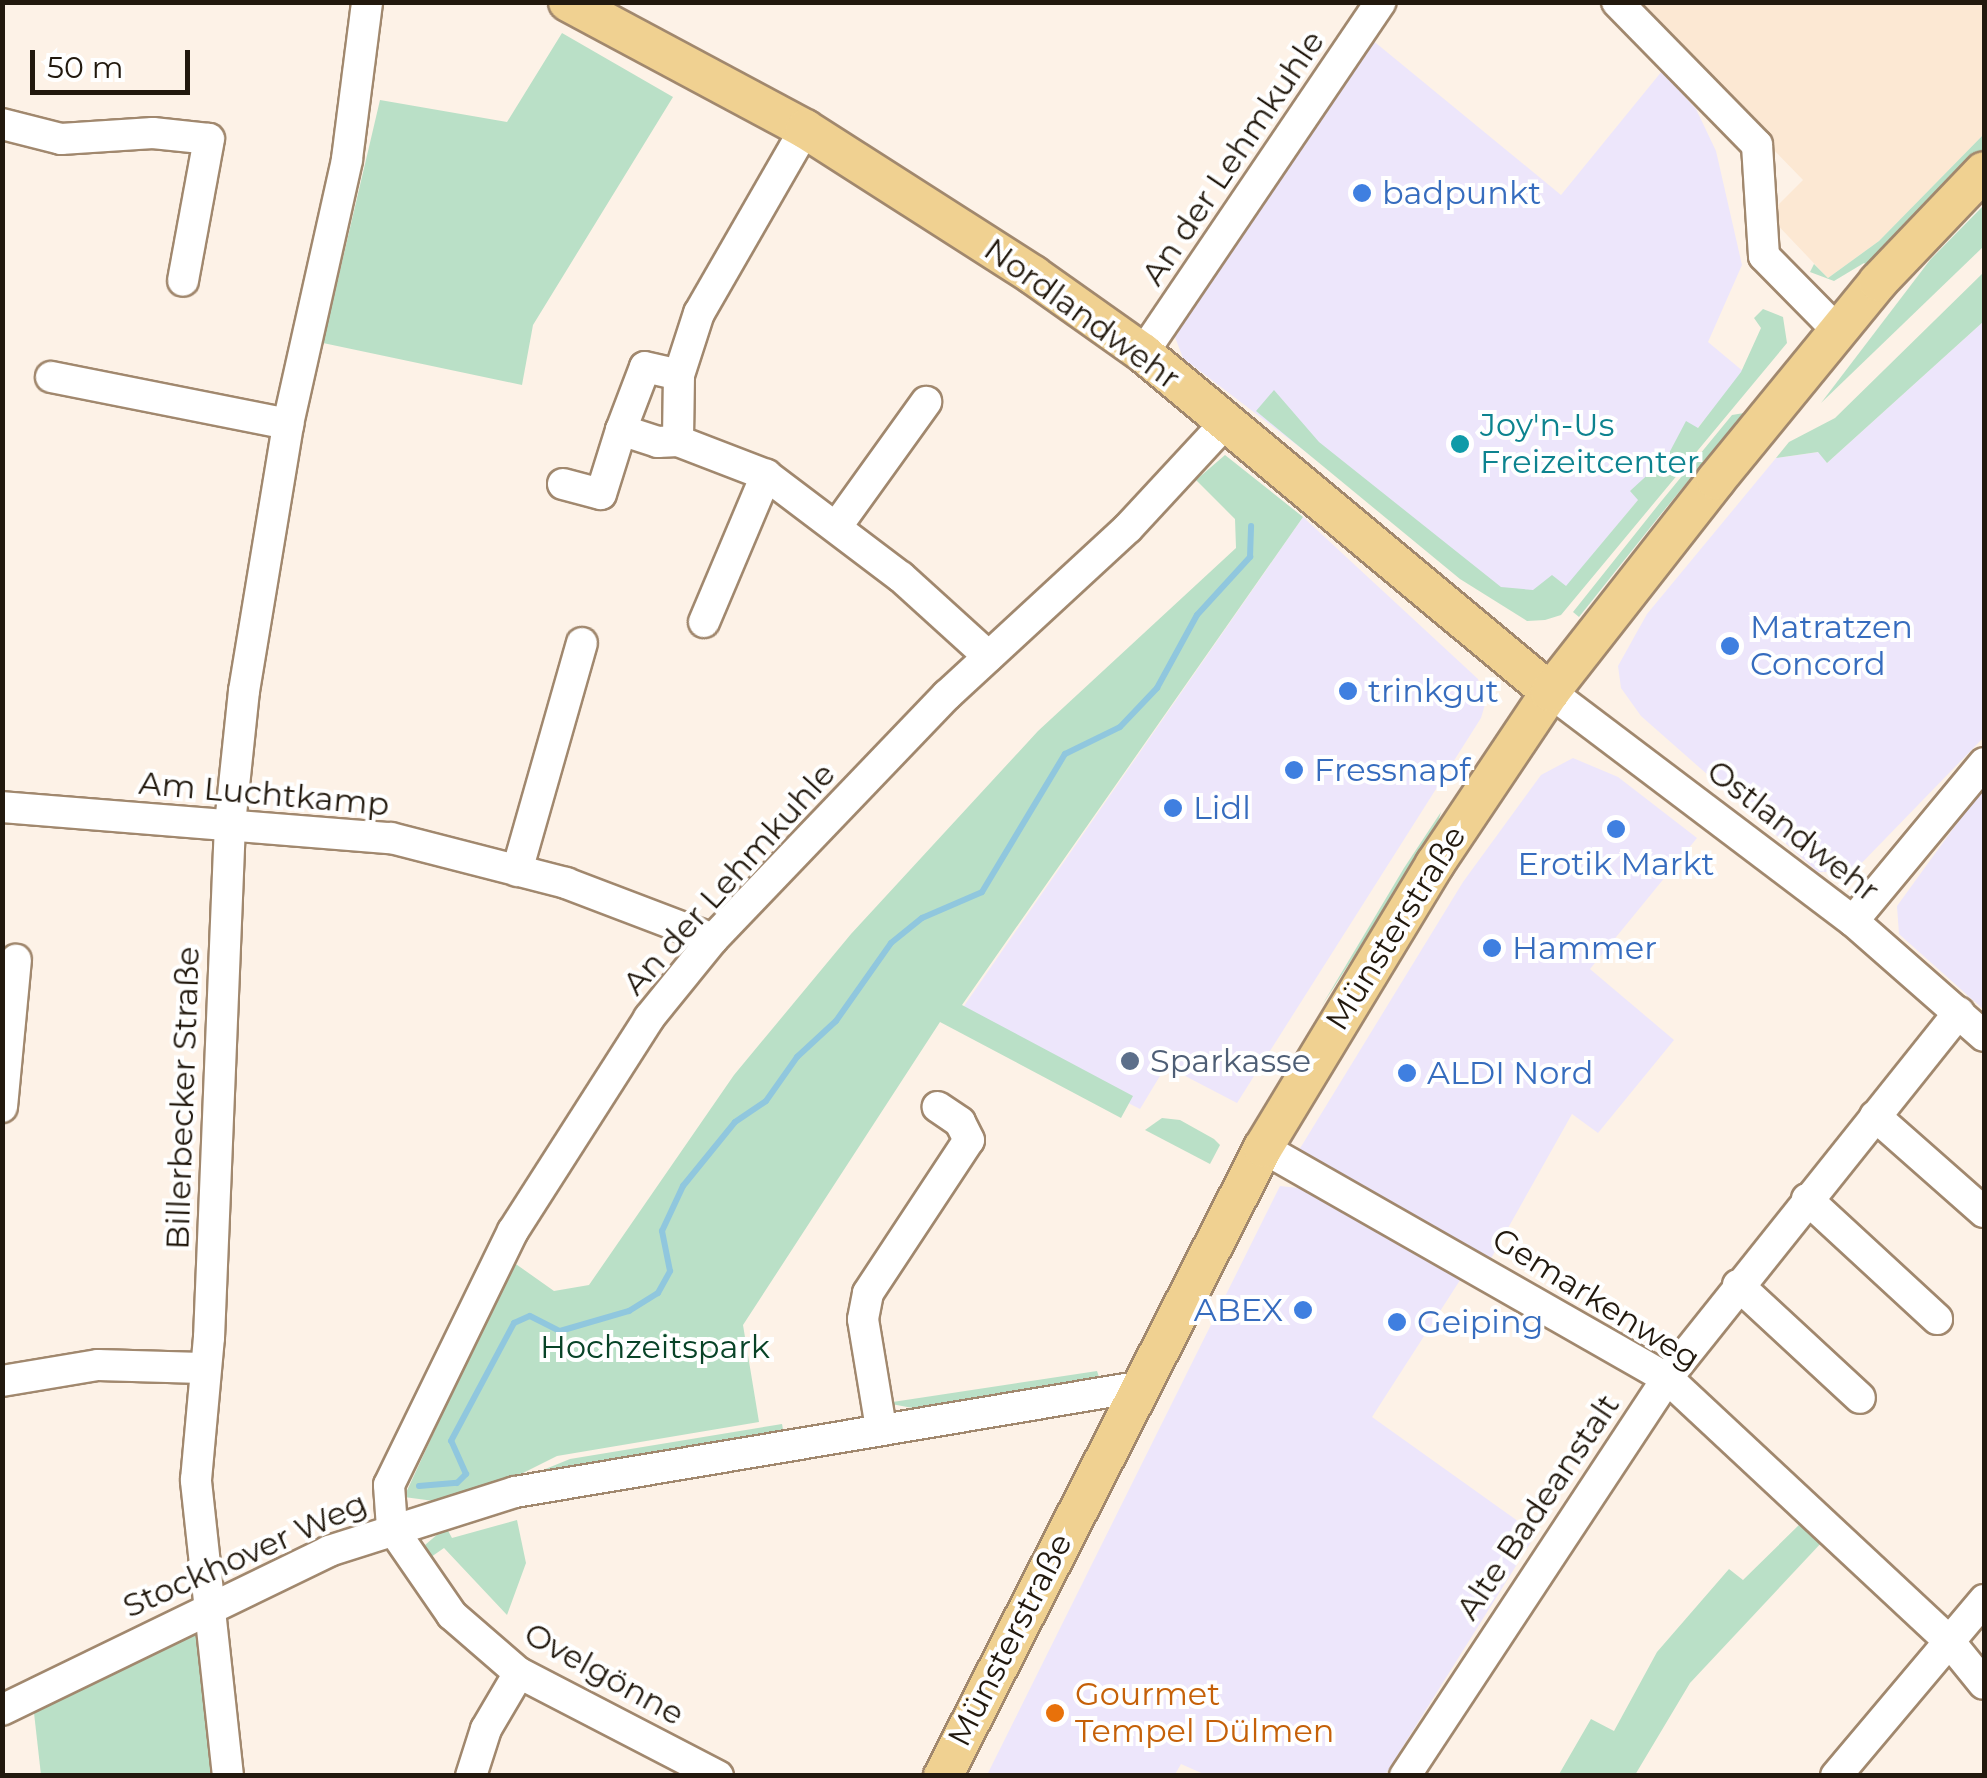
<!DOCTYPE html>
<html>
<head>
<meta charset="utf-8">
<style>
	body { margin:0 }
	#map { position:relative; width:1987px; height:1778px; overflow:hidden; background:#fdf2e7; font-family:Montserrat,sans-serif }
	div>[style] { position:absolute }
	.commercial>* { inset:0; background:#ede6fb }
	.built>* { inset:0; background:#fce8d3 }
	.green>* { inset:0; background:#bae0c7 }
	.stream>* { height:6px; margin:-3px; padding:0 3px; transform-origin:3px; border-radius:3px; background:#90c7de }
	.roads { filter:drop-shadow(2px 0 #a1886e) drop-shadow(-2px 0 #a1886e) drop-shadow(0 2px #a1886e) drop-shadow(0 -2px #a1886e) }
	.minor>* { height:30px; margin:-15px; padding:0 15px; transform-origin:15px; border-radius:15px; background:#fff }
	.major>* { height:38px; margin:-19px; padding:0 19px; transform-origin:19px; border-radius:19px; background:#f0d191 }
	.dots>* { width:28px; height:28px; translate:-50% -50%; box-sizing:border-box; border:5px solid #fff; border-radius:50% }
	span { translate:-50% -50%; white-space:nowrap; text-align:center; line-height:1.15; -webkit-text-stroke:8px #fff; paint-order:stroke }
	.street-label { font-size:32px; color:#22190e }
	.shop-label { font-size:32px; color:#366cbe }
	.left { translate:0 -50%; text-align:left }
	.right { translate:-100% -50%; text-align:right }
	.culture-label { font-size:32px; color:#0d838f }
	.service-label { font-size:32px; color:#4e5e75 }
	.park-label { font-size:32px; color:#084327 }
	.food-label { font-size:32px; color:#c56008 }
	.frame { position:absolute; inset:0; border:5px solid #22190e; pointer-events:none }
	.scale { position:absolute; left:30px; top:50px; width:160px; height:45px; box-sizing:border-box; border:5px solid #22190e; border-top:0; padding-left:12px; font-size:30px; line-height:35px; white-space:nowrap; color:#22190e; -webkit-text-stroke:8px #fff; paint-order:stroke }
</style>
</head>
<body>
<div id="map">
	<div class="commercial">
		<div style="clip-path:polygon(1371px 39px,1561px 195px,1662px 71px,1696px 109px,1716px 151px,1742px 265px,1708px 342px,1744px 372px,1547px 610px,1506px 605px,1183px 358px,1173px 332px)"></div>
		<div style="clip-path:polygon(1984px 321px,1984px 737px,1853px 872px,1818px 872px,1641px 716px,1621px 688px,1618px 666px,1647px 614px,1776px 458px,1819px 452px,1827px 463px)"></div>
		<div style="clip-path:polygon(1303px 517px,1478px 679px,1486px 701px,1481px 718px,1237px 1103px,1166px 1066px,1140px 1109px,957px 1016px)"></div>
		<div style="clip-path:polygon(1573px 758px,1618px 777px,1697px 838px,1590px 969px,1674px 1040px,1598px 1133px,1572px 1114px,1489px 1262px,1300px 1157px,1299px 1150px,1463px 882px,1541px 775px)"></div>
		<div style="clip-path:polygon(1984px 786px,1984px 1010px,1899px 934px,1897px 906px)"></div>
		<div style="clip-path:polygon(1280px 1186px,1308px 1189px,1464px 1274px,1372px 1417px,1536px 1534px,1385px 1775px,1206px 1775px,1181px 1764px,1174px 1776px,993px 1776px,988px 1773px)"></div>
	</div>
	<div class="built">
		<div style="clip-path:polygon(1631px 3px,1984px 3px,1984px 134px,1879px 241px,1828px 278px,1768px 215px,1803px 180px)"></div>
	</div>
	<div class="green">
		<div style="clip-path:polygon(562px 33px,673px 97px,533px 325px,522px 385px,323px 343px,380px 100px,507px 122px)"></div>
		<div style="clip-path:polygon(1984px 134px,1984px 154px,1870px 268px,1864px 263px,1834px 281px,1810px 272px,1814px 264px,1828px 278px,1879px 241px)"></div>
		<div style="clip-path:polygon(1984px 205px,1984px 246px,1821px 403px,1930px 260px)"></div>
		<div style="clip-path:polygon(1984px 272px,1984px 321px,1827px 463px,1818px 452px,1776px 458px,1789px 442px,1835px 418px)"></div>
		<div style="clip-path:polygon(1763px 309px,1783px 317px,1787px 343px,1561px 615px,1545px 620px,1527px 621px,1460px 579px,1256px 411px,1274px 390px,1319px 442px,1501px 587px,1533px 590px,1552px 575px,1566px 586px,1638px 500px,1630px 491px,1667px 457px,1686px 421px,1698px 428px,1741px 372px,1761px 328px,1754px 318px)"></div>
		<div style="clip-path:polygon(1744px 413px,1661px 514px,1579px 617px,1573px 612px,1659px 504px,1732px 415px)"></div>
		<div style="clip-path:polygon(1225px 455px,1303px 517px,962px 1005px,1133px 1096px,1121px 1118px,940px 1022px,743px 1325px,759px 1422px,557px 1456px,509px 1480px,434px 1501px,404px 1497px,513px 1262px,554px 1291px,589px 1285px,734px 1075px,851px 934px,1038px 731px,1236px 548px,1235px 519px,1196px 480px)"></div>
		<div style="clip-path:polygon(1441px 812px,1435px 831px,1321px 1007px,1404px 868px)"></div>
		<div style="clip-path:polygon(1162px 1118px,1180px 1120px,1214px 1139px,1220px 1145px,1210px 1164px,1145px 1130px)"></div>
		<div style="clip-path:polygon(1097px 1371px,1099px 1377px,1069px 1383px,918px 1409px,886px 1403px)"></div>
		<div style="clip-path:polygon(782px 1424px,784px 1435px,516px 1481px,570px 1459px)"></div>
		<div style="clip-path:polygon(517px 1520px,526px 1563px,507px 1615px,444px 1548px,431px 1557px,425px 1545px,446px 1527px,452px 1538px)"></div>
		<div style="clip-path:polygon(1802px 1522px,1823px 1541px,1690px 1683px,1635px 1775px,1558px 1776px,1591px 1719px,1614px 1731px,1657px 1652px,1729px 1569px,1743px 1580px)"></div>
		<div style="clip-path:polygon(210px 1609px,228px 1775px,41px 1775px,32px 1695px)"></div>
	</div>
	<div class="stream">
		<div style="left:419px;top:1486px;width:38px;rotate:-5deg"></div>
		<div style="left:457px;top:1483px;width:13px;rotate:-45deg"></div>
		<div style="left:466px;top:1474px;width:36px;rotate:-114deg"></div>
		<div style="left:451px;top:1441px;width:134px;rotate:-61.9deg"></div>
		<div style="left:514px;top:1323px;width:17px;rotate:-24deg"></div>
		<div style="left:530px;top:1316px;width:34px;rotate:27deg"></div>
		<div style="left:560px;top:1331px;width:72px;rotate:-16.2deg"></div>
		<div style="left:629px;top:1311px;width:34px;rotate:-32deg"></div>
		<div style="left:658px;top:1293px;width:25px;rotate:-61deg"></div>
		<div style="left:670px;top:1271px;width:41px;rotate:-101.3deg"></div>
		<div style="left:662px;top:1231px;width:50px;rotate:-65deg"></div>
		<div style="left:683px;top:1186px;width:82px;rotate:-50.9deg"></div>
		<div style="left:735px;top:1122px;width:37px;rotate:-34deg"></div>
		<div style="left:766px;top:1101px;width:54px;rotate:-54.8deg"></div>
		<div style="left:797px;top:1057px;width:53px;rotate:-42.7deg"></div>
		<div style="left:836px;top:1021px;width:95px;rotate:-54.8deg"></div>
		<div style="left:891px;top:943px;width:40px;rotate:-39deg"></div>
		<div style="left:922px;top:918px;width:65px;rotate:-23.4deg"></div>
		<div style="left:982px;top:892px;width:161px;rotate:-59deg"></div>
		<div style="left:1065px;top:754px;width:61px;rotate:-26.1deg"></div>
		<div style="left:1120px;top:727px;width:54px;rotate:-46.5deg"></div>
		<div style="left:1157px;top:688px;width:83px;rotate:-61.3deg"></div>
		<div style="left:1197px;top:615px;width:79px;rotate:-47.6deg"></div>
		<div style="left:1250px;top:557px;width:31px;rotate:-88deg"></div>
	</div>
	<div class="roads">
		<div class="minor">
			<div style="left:1617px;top:2px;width:200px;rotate:45.6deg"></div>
			<div style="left:1757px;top:145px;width:111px;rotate:86.4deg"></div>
			<div style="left:1764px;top:256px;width:105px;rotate:45.4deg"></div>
			<div style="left:2px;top:124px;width:61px;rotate:14.3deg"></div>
			<div style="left:61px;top:139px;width:92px;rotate:-3.7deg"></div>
			<div style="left:153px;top:133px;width:56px;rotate:6.1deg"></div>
			<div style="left:209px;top:139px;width:144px;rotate:100.4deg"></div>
			<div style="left:805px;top:129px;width:212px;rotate:119.9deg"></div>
			<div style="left:699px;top:313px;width:65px;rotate:107.9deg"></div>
			<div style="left:679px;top:375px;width:66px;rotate:90.9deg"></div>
			<div style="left:678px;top:441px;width:94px;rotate:21.1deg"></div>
			<div style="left:766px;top:475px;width:169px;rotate:37.1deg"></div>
			<div style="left:901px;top:577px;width:118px;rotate:42.2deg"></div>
			<div style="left:1143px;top:353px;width:424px;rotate:-55.9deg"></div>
			<div style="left:51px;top:377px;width:242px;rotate:11.2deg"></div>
			<div style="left:678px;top:441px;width:20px;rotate:177deg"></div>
			<div style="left:658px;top:442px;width:39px;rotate:-162deg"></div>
			<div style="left:621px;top:430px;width:67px;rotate:-69.1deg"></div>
			<div style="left:645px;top:367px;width:35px;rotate:13deg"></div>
			<div style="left:563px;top:484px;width:39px;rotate:15deg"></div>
			<div style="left:601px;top:494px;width:67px;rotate:-72.6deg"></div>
			<div style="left:837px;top:526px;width:153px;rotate:-54.3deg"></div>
			<div style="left:704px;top:622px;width:160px;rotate:-67.1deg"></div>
			<div style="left:1550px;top:692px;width:380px;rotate:37.1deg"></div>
			<div style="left:1853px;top:921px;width:174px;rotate:41.3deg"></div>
			<div style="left:2px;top:807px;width:390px;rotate:4.6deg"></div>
			<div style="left:391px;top:838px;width:181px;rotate:14.4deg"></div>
			<div style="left:566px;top:883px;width:157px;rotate:20.9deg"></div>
			<div style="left:517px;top:871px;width:237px;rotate:-74.1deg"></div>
			<div style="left:1853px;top:921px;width:205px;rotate:-50.3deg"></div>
			<div style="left:2px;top:1107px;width:148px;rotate:-84.6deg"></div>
			<div style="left:1875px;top:1116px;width:145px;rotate:41.4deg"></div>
			<div style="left:1263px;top:1148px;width:465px;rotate:29.7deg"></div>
			<div style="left:1667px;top:1378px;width:386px;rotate:43deg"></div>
			<div style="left:1949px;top:1641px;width:55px;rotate:50.9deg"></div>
			<div style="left:1807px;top:1199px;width:177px;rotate:42.7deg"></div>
			<div style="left:1738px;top:1285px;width:166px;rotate:42.8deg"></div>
			<div style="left:2px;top:1381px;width:97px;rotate:-9.5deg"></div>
			<div style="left:98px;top:1365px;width:104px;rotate:1.7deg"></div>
			<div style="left:881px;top:1428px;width:110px;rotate:-99.4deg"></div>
			<div style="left:863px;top:1319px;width:26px;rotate:-79deg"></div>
			<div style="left:868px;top:1293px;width:183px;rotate:-56.6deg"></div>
			<div style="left:969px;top:1140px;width:20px;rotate:-117deg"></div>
			<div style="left:960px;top:1122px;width:27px;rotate:-146deg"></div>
			<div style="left:2px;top:1710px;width:364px;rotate:-25.9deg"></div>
			<div style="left:329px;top:1551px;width:195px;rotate:-17.6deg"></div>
			<div style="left:515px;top:1492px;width:631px;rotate:-9.58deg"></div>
			<div style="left:228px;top:1776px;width:298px;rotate:-96.2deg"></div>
			<div style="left:196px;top:1480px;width:143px;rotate:-84.8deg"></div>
			<div style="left:209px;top:1338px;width:514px;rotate:-87.66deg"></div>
			<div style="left:230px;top:824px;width:134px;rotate:-84deg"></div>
			<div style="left:244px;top:691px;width:271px;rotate:-80.6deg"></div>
			<div style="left:288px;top:424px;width:271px;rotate:-77.4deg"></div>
			<div style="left:347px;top:159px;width:158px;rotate:-82.7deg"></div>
			<div style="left:471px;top:1776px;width:49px;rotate:-72.3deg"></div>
			<div style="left:486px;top:1729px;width:65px;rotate:-59.5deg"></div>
			<div style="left:718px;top:1776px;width:224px;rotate:-152.6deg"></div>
			<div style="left:519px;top:1673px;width:89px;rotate:-139.1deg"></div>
			<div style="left:452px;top:1615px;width:106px;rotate:-124.6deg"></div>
			<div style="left:392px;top:1528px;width:43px;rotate:-94deg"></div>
			<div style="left:389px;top:1485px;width:283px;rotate:-64deg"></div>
			<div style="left:513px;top:1231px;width:253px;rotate:-57.4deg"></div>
			<div style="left:649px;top:1018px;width:102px;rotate:-51deg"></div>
			<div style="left:713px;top:939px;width:338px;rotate:-46.2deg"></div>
			<div style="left:947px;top:695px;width:246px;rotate:-42.7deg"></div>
			<div style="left:1128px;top:528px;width:146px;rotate:-47.2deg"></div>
			<div style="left:1405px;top:1776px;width:476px;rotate:-56.6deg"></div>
			<div style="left:1667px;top:1378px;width:468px;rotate:-51.4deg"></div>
			<div style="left:1836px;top:1776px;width:230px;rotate:-49.9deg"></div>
		</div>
		<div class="major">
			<div style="left:568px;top:2px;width:269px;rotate:28.2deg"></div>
			<div style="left:805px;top:129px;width:271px;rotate:32.6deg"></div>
			<div style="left:1033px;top:275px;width:135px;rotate:35.3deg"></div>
			<div style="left:1143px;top:353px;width:530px;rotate:39.79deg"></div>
			<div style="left:943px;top:1776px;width:705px;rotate:-63deg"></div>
			<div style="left:1263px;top:1148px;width:332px;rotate:-58.8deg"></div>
			<div style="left:1435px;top:864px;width:207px;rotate:-56.2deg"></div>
			<div style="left:1550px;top:692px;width:269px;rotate:-51.9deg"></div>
			<div style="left:1716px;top:480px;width:256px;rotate:-50.7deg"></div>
			<div style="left:1878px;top:282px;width:153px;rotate:-46.3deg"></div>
		</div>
	</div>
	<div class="dots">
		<div style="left:1362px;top:193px;background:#3f7fe0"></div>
		<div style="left:1460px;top:444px;background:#0f9aa8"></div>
		<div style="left:1730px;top:646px;background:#3f7fe0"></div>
		<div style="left:1348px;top:691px;background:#3f7fe0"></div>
		<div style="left:1294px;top:770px;background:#3f7fe0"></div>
		<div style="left:1173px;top:808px;background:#3f7fe0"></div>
		<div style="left:1616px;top:829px;background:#3f7fe0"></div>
		<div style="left:1492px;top:948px;background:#3f7fe0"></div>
		<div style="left:1130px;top:1061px;background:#5c6f8a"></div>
		<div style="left:1407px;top:1073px;background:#3f7fe0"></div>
		<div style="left:1303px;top:1310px;background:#3f7fe0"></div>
		<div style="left:1397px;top:1322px;background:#3f7fe0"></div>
		<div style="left:1055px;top:1713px;background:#e8710a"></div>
	</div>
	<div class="street-label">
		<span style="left:1233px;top:158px;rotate:-56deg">An der Lehmkuhle</span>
		<span style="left:1082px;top:314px;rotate:36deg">Nordlandwehr</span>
		<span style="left:264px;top:794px;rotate:5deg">Am Luchtkamp</span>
		<span style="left:1793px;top:831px;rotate:38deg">Ostlandwehr</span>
		<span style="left:729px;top:879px;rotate:-48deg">An der Lehmkuhle</span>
		<span style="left:1396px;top:928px;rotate:-58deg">Münsterstraße</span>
		<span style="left:183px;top:1098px;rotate:-88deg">Billerbecker Straße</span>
		<span style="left:1596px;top:1299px;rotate:32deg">Gemarkenweg</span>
		<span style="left:1538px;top:1507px;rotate:-56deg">Alte Badeanstalt</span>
		<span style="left:245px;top:1555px;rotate:-24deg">Stockhover Weg</span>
		<span style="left:1010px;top:1640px;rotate:-63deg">Münsterstraße</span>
		<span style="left:604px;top:1674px;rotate:29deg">Ovelgönne</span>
	</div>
	<div class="shop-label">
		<span class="left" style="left:1382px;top:193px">badpunkt</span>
		<span class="left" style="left:1750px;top:646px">Matratzen<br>Concord</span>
		<span class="left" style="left:1368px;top:691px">trinkgut</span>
		<span class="left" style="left:1314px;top:770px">Fressnapf</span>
		<span class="left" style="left:1193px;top:808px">Lidl</span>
		<span style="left:1616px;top:864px">Erotik Markt</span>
		<span class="left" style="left:1512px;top:948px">Hammer</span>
		<span class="left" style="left:1427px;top:1073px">ALDI Nord</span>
		<span class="right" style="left:1283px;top:1310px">ABEX</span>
		<span class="left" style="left:1417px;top:1322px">Geiping</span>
	</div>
	<div class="culture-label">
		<span class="left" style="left:1480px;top:444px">Joy'n-Us<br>Freizeitcenter</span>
	</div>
	<div class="service-label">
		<span class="left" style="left:1150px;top:1061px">Sparkasse</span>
	</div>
	<div class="park-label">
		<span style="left:655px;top:1347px">Hochzeitspark</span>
	</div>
	<div class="food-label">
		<span class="left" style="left:1075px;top:1713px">Gourmet<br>Tempel Dülmen</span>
	</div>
	<div class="frame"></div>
	<div class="scale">50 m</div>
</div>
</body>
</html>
